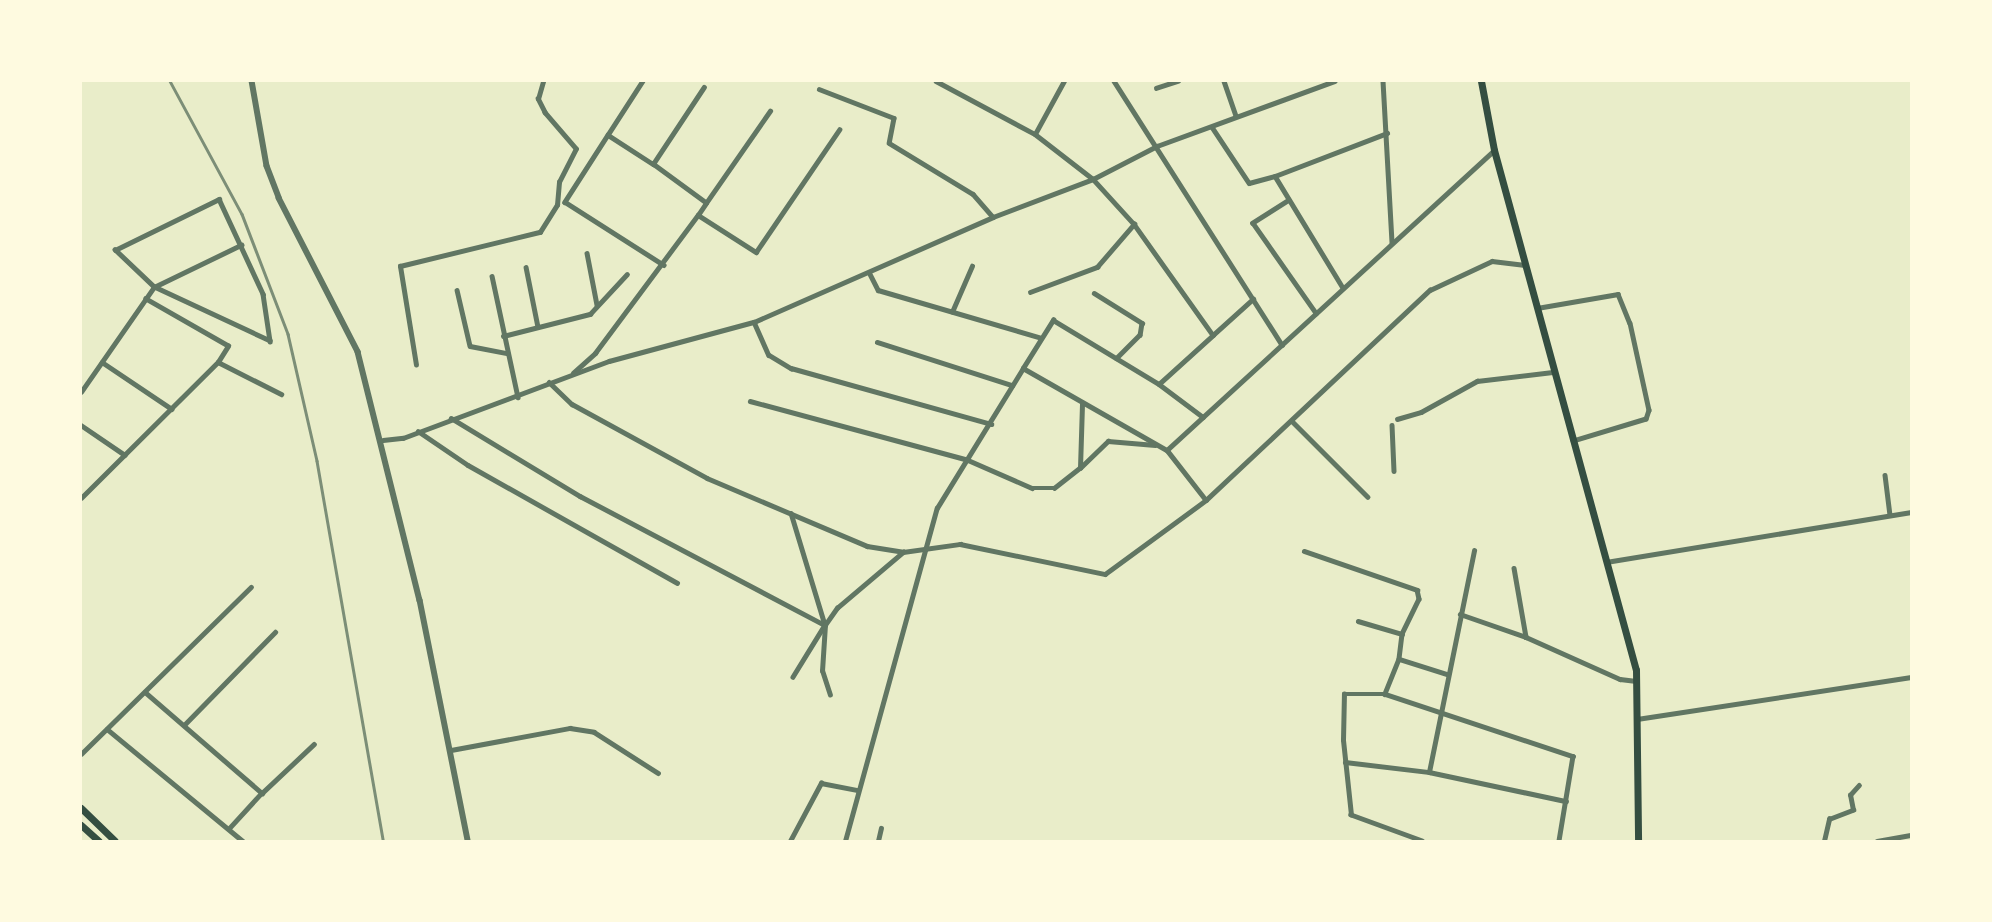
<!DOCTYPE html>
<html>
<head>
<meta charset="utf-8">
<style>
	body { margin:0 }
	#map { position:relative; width:1992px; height:922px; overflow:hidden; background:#e9edc9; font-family:"Fira Sans Condensed",sans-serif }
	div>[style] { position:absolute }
	.minor>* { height:4.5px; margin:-2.25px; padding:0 2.25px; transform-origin:2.25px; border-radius:2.25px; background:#617663 }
	.tertiary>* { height:5.5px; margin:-2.75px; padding:0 2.75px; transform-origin:2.75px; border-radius:2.75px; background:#617663 }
	.primary>* { height:7px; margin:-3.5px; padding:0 3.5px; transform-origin:3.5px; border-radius:3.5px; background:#344e41 }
	.trunk>* { height:7px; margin:-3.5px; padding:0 3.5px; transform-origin:3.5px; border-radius:3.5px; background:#344e41 }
	.rail>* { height:2.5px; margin:-1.25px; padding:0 1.25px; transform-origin:1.25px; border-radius:1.25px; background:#7c8e77 }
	span { translate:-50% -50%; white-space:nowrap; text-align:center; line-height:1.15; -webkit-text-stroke:4px #fefae0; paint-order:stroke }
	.frame { position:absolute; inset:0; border:82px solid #fefae0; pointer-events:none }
</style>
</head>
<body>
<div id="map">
	<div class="minor">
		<div style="left:643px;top:81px;width:64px;rotate:122.9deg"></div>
		<div style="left:608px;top:135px;width:54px;rotate:32.8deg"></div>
		<div style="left:936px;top:81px;width:112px;rotate:28.2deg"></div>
		<div style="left:1035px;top:134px;width:73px;rotate:37.8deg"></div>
		<div style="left:1093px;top:179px;width:61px;rotate:47.7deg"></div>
		<div style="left:1134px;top:224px;width:136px;rotate:54.6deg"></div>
		<div style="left:1213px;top:335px;width:54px;rotate:-42deg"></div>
		<div style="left:1114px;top:81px;width:313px;rotate:57.5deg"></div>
		<div style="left:1224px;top:81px;width:37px;rotate:71deg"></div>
		<div style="left:1383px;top:81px;width:162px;rotate:86.8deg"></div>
		<div style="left:1156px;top:88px;width:23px;rotate:-18deg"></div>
		<div style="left:819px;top:89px;width:80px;rotate:21.1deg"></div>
		<div style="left:894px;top:118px;width:25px;rotate:101deg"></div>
		<div style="left:889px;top:143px;width:98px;rotate:31.3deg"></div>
		<div style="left:973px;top:194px;width:30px;rotate:49deg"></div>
		<div style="left:1212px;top:127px;width:67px;rotate:56.5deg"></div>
		<div style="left:1249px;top:183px;width:27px;rotate:-15deg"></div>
		<div style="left:1275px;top:176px;width:131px;rotate:58.7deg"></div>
		<div style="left:1035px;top:134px;width:60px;rotate:-61.3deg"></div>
		<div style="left:608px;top:135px;width:80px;rotate:122.7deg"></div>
		<div style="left:565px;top:202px;width:117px;rotate:32.5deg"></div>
		<div style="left:1275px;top:176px;width:120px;rotate:-21deg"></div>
		<div style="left:219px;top:199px;width:105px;rotate:65.1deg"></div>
		<div style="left:263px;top:294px;width:48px;rotate:81.5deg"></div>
		<div style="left:270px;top:341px;width:128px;rotate:-155deg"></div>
		<div style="left:154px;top:287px;width:54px;rotate:-136.5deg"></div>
		<div style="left:115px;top:250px;width:116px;rotate:-26.1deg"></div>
		<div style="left:1289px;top:200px;width:43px;rotate:147.4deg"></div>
		<div style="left:1253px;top:223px;width:110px;rotate:55deg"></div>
		<div style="left:706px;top:203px;width:112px;rotate:-55.2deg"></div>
		<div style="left:698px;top:215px;width:14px;rotate:-56deg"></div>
		<div style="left:706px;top:203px;width:66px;rotate:-143.7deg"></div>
		<div style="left:653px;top:164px;width:92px;rotate:-56.5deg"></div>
		<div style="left:587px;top:253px;width:53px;rotate:79.1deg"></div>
		<div style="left:526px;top:267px;width:61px;rotate:78.7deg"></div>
		<div style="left:870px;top:274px;width:18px;rotate:63deg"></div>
		<div style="left:878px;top:290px;width:168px;rotate:16.3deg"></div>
		<div style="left:492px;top:276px;width:124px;rotate:77.9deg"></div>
		<div style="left:457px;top:290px;width:57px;rotate:76.9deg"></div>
		<div style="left:470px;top:346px;width:37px;rotate:11deg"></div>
		<div style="left:1030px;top:292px;width:72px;rotate:-20.5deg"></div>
		<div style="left:1097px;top:267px;width:57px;rotate:-49.3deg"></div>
		<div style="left:1094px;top:293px;width:57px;rotate:32deg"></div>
		<div style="left:1142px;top:323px;width:12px;rotate:99deg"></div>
		<div style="left:1140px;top:335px;width:33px;rotate:135deg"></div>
		<div style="left:1537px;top:308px;width:82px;rotate:-9.8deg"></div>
		<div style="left:1618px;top:294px;width:31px;rotate:68deg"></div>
		<div style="left:1630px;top:323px;width:89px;rotate:77.7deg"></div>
		<div style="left:1649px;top:410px;width:9px;rotate:108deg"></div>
		<div style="left:1646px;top:419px;width:76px;rotate:163.2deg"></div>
		<div style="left:952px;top:312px;width:50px;rotate:-66.5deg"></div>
		<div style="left:754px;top:322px;width:36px;rotate:66deg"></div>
		<div style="left:769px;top:355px;width:26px;rotate:31deg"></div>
		<div style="left:791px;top:368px;width:208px;rotate:15.6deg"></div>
		<div style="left:503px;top:336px;width:90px;rotate:-14.2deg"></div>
		<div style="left:590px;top:314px;width:54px;rotate:-47.2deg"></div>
		<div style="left:877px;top:342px;width:142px;rotate:17.7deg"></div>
		<div style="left:102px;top:362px;width:84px;rotate:33.9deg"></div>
		<div style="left:218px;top:362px;width:71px;rotate:26.9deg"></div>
		<div style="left:416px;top:365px;width:100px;rotate:-99.2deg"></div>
		<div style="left:400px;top:266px;width:144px;rotate:-13.7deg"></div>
		<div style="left:540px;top:232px;width:32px;rotate:-58deg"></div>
		<div style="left:557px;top:205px;width:23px;rotate:-85deg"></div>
		<div style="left:559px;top:182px;width:37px;rotate:-63deg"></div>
		<div style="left:576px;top:149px;width:48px;rotate:-130.7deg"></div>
		<div style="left:545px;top:113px;width:16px;rotate:-117deg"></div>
		<div style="left:538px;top:99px;width:19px;rotate:-74deg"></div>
		<div style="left:1023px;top:368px;width:57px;rotate:-58deg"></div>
		<div style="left:1053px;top:320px;width:124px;rotate:31.1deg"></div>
		<div style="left:1159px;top:384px;width:55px;rotate:36.9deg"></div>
		<div style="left:573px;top:373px;width:30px;rotate:-42deg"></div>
		<div style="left:595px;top:353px;width:172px;rotate:-53.3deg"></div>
		<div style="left:698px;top:215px;width:69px;rotate:32.5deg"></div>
		<div style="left:756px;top:252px;width:148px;rotate:-55.8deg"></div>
		<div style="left:549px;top:382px;width:32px;rotate:44deg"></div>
		<div style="left:572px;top:404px;width:154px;rotate:28.7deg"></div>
		<div style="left:707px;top:478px;width:174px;rotate:23deg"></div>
		<div style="left:867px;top:546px;width:36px;rotate:9deg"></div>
		<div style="left:903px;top:552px;width:58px;rotate:-8deg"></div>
		<div style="left:960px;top:544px;width:148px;rotate:11.7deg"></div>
		<div style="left:1105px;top:574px;width:125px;rotate:-36.2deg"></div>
		<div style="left:1206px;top:500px;width:307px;rotate:-43.2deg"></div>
		<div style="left:1430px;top:290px;width:68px;rotate:-25.1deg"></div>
		<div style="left:1492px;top:261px;width:33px;rotate:7deg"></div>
		<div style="left:1159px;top:384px;width:73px;rotate:-42.2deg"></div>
		<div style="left:81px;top:392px;width:128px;rotate:-55.2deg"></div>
		<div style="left:154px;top:287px;width:97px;rotate:-25.8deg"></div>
		<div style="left:750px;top:401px;width:226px;rotate:15.1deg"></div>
		<div style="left:968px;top:460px;width:70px;rotate:23.6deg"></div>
		<div style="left:1032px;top:488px;width:22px"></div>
		<div style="left:1054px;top:488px;width:33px;rotate:-38deg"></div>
		<div style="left:1080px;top:468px;width:65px;rotate:-88.2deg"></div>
		<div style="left:451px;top:418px;width:151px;rotate:31.2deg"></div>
		<div style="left:580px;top:496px;width:277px;rotate:27.8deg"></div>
		<div style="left:1397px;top:419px;width:25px;rotate:-16deg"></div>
		<div style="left:1421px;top:412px;width:64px;rotate:-29deg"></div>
		<div style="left:1477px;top:381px;width:78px;rotate:-6.7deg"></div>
		<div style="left:1292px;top:421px;width:107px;rotate:45deg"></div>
		<div style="left:81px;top:425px;width:53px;rotate:34.3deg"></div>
		<div style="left:1392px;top:425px;width:46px;rotate:87.5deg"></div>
		<div style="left:418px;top:431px;width:60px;rotate:34.2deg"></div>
		<div style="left:468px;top:465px;width:240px;rotate:29.4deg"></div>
		<div style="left:383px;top:440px;width:20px;rotate:-6deg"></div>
		<div style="left:403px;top:438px;width:220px;rotate:-20.5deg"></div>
		<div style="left:609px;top:361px;width:150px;rotate:-15.1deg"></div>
		<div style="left:754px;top:322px;width:261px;rotate:-23.7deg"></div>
		<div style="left:993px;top:217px;width:107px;rotate:-20.8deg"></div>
		<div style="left:1093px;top:179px;width:72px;rotate:-27.3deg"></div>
		<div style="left:1157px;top:146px;width:189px;rotate:-20.1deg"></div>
		<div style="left:1167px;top:450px;width:63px;rotate:52deg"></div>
		<div style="left:1080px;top:468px;width:39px;rotate:-44deg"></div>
		<div style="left:1108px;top:441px;width:47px;rotate:4.9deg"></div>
		<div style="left:1885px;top:475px;width:40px;rotate:82.9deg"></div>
		<div style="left:81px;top:498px;width:193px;rotate:-44.8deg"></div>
		<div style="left:218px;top:362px;width:19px;rotate:-58deg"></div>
		<div style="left:228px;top:346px;width:95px;rotate:-150.2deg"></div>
		<div style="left:791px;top:513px;width:117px;rotate:73.1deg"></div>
		<div style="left:825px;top:625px;width:61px;rotate:121.6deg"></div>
		<div style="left:1304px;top:551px;width:120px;rotate:19deg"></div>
		<div style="left:1417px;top:590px;width:9px;rotate:77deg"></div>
		<div style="left:1419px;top:599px;width:39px;rotate:116deg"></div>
		<div style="left:1402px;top:634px;width:25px;rotate:97deg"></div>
		<div style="left:1399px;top:659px;width:38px;rotate:112deg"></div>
		<div style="left:1606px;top:562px;width:309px;rotate:-9.3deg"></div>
		<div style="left:1514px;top:568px;width:70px;rotate:80.1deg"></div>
		<div style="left:1460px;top:614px;width:70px;rotate:19.2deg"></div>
		<div style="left:1526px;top:637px;width:103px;rotate:24.1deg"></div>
		<div style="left:1620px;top:679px;width:16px;rotate:7deg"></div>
		<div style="left:1358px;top:621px;width:46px;rotate:16.5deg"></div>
		<div style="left:1399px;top:659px;width:50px;rotate:17.4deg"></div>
		<div style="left:145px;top:692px;width:155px;rotate:40.8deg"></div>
		<div style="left:262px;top:793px;width:47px;rotate:132.4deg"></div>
		<div style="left:830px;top:695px;width:25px;rotate:-108deg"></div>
		<div style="left:822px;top:671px;width:46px;rotate:-86.3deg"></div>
		<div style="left:825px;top:625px;width:21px;rotate:-55deg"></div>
		<div style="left:837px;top:608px;width:87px;rotate:-40.3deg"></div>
		<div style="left:1637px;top:719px;width:277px;rotate:-8.7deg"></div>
		<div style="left:184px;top:725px;width:130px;rotate:-45.6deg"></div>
		<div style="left:107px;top:729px;width:176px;rotate:39.5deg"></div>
		<div style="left:451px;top:750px;width:121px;rotate:-10.5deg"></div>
		<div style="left:570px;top:728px;width:24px;rotate:9deg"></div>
		<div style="left:594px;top:732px;width:76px;rotate:32.6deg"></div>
		<div style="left:81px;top:754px;width:238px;rotate:-44.5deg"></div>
		<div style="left:1345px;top:762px;width:85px;rotate:6.8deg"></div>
		<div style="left:1429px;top:772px;width:140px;rotate:12deg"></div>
		<div style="left:1429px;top:772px;width:226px;rotate:-78.5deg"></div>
		<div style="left:262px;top:793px;width:71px;rotate:-43.3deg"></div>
		<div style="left:790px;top:841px;width:66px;rotate:-61.9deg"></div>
		<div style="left:821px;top:783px;width:37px;rotate:11deg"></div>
		<div style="left:845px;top:841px;width:345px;rotate:-74.6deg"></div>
		<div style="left:937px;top:508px;width:164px;rotate:-58.4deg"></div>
		<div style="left:1023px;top:368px;width:166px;rotate:29.7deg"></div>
		<div style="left:1167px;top:450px;width:444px;rotate:-42.5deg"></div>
		<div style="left:878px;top:841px;width:13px;rotate:-77deg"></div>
		<div style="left:1422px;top:841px;width:76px;rotate:-159.9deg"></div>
		<div style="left:1351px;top:815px;width:75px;rotate:-96.1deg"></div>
		<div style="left:1343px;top:740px;width:46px;rotate:-88.8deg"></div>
		<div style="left:1344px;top:694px;width:41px"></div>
		<div style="left:1385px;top:694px;width:198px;rotate:18.3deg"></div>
		<div style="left:1573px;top:756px;width:86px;rotate:99.4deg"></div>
		<div style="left:1824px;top:841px;width:23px;rotate:-77deg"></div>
		<div style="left:1829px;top:819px;width:26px;rotate:-21deg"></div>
		<div style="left:1853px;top:810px;width:15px;rotate:-101deg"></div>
		<div style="left:1850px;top:795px;width:13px;rotate:-48deg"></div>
		<div style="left:1877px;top:841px;width:35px;rotate:-10deg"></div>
	</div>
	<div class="tertiary">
		<div style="left:252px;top:81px;width:86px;rotate:80deg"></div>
		<div style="left:267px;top:166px;width:34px;rotate:69deg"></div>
		<div style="left:279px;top:198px;width:173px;rotate:62.8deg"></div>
		<div style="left:358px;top:352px;width:256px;rotate:76deg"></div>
		<div style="left:420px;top:600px;width:246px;rotate:78.7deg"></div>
	</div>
	<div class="primary">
		<div style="left:1481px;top:81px;width:70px;rotate:79.3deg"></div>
		<div style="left:1494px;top:150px;width:539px;rotate:74.73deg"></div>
		<div style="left:1636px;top:670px;width:171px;rotate:89.3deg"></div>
	</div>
	<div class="trunk">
		<div style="left:81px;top:808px;width:47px;rotate:44.1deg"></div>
		<div style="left:81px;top:825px;width:24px;rotate:42deg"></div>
	</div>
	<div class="rail">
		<div style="left:170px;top:81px;width:151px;rotate:61.6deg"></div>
		<div style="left:242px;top:214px;width:129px;rotate:69deg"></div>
		<div style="left:288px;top:334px;width:130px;rotate:77.1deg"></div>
		<div style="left:317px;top:461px;width:386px;rotate:80.1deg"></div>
	</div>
	<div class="frame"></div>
</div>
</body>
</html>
